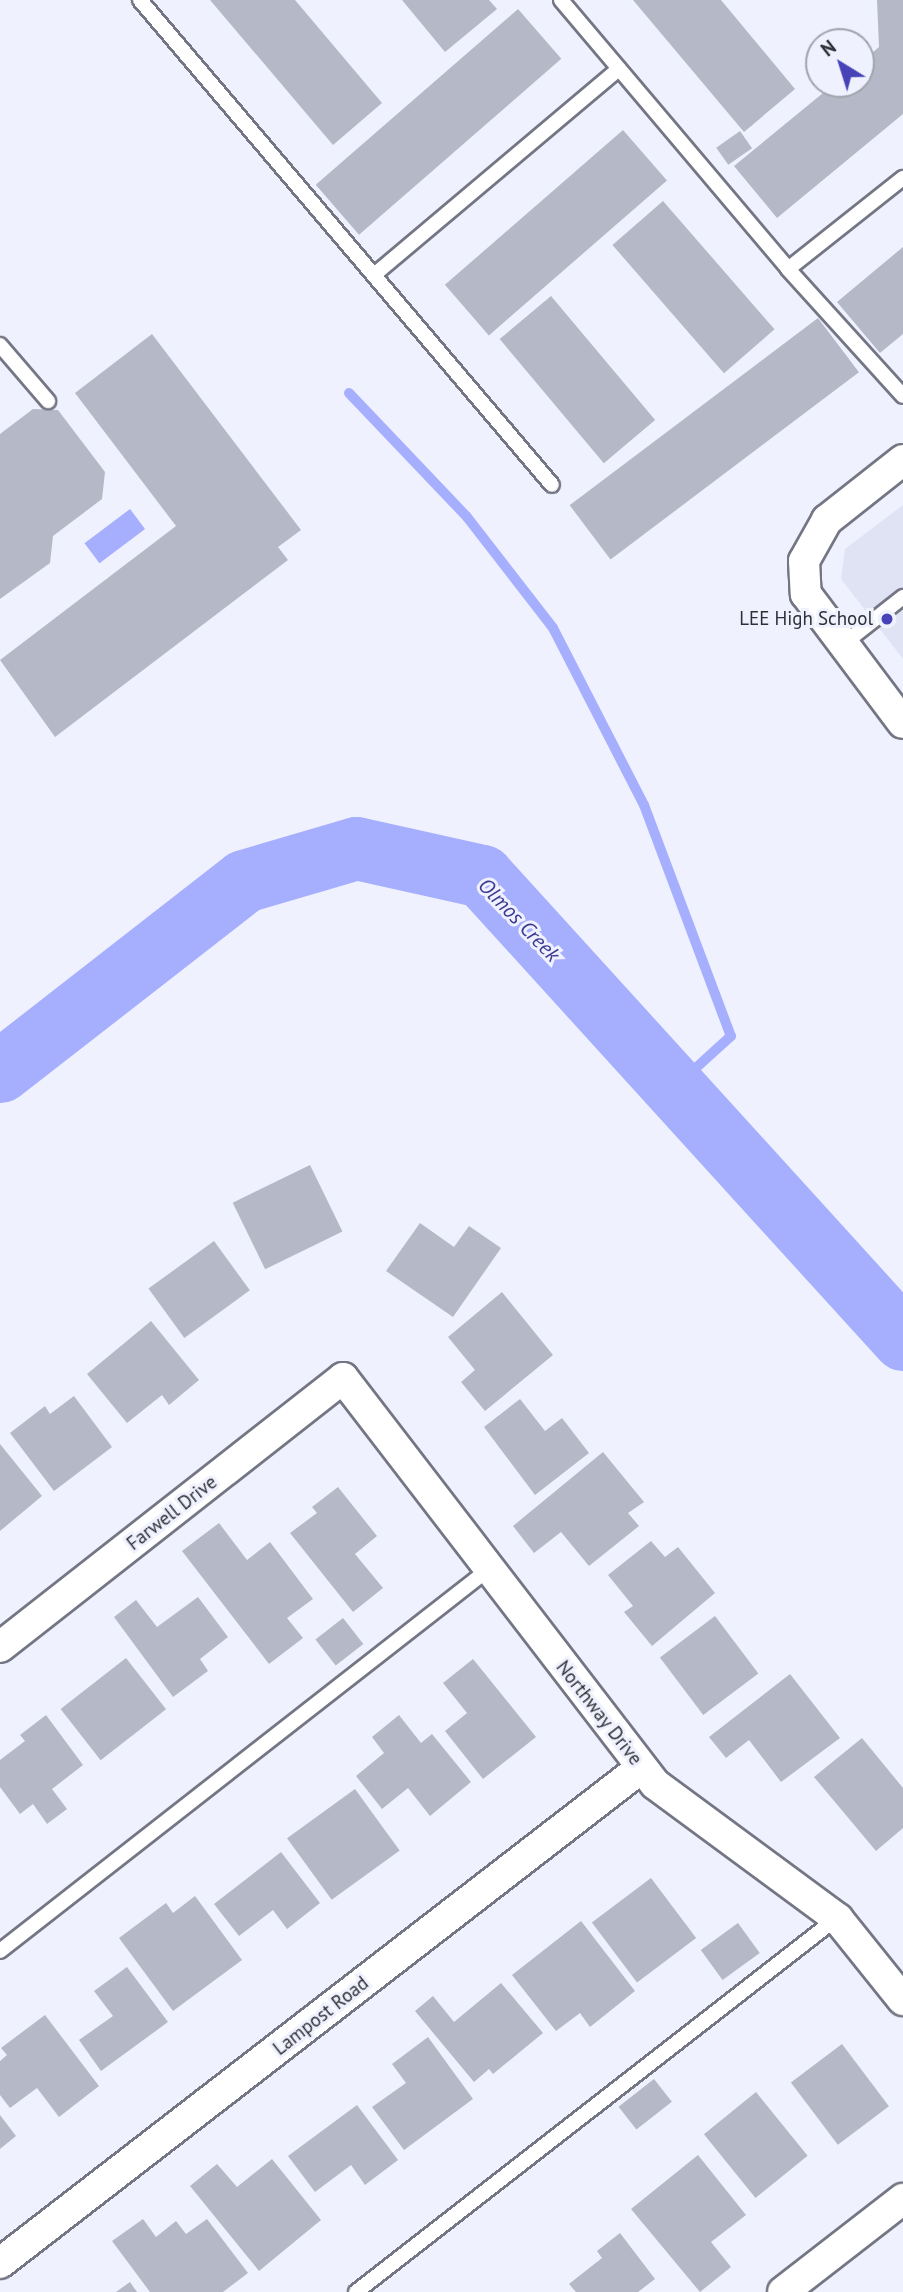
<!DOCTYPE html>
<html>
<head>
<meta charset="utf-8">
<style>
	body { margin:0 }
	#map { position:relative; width:903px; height:2292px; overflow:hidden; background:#eff1fe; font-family:"PT Sans",sans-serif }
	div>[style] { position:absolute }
	.built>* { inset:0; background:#e0e3f4 }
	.water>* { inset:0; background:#a6affe; transform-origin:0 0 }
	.stream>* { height:10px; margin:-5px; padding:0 5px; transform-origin:5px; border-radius:5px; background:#a6affe }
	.river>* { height:63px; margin:-31.5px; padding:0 31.5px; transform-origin:31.5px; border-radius:31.5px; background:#a6affe }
	.building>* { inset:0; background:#b5b8c6; transform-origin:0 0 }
	.roads { filter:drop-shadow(2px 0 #747684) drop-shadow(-2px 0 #747684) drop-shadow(0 2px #747684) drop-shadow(0 -2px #747684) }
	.service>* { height:14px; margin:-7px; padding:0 7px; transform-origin:7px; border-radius:7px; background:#fff }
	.minor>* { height:30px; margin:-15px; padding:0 15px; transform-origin:15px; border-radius:15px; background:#fff }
	.dots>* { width:19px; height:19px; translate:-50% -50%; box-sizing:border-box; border:4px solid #eff1fe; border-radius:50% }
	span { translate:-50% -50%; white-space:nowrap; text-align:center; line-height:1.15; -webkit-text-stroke:6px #eff1fe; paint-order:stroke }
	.poi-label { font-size:19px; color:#2f3036 }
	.right { translate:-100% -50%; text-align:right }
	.street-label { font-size:19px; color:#2f3036 }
	.water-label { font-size:21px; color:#3b3a94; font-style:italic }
	.north { position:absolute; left:805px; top:28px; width:70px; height:70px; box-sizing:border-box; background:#eff1fe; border:2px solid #a2a4ae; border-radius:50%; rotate:322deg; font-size:19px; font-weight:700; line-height:28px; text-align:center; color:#2f3036 }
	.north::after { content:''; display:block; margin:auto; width:24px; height:32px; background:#4742b8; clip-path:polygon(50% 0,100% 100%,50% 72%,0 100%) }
</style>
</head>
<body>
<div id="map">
	<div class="built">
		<div style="clip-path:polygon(903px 505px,903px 659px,841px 579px,845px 549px)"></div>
	</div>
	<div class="water">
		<div style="left:130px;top:509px;width:25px;height:57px;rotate:53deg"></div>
	</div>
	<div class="stream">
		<div style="left:349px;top:393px;width:171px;rotate:46.4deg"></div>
		<div style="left:467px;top:517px;width:140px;rotate:52.2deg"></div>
		<div style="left:553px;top:628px;width:199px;rotate:62.8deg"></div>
		<div style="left:644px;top:805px;width:247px;rotate:69.4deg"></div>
		<div style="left:731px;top:1036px;width:76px;rotate:137.7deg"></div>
	</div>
	<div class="river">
		<div style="left:0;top:1071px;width:309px;rotate:-37.9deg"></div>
		<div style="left:244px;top:881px;width:117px;rotate:-16.4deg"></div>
		<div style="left:356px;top:848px;width:129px;rotate:12.5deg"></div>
		<div style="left:482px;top:876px;width:626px;rotate:47.72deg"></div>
	</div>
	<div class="building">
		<div style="clip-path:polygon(210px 0,295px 0,382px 103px,333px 145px)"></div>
		<div style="clip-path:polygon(402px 0,489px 0,497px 9px,445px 52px)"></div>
		<div style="clip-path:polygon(633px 0,721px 0,795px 89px,744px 132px)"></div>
		<div style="clip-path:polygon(877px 0,903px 0,903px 114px,777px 218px,734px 166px,834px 84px,861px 84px,861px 62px,879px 47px)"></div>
		<div style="left:518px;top:9px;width:66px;height:268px;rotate:49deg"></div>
		<div style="left:623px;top:130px;width:67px;height:236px;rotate:49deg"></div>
		<div style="left:740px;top:131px;width:21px;height:29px;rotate:55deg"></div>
		<div style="left:663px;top:201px;width:170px;height:67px;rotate:49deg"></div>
		<div style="clip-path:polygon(903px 247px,903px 334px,880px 353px,837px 302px)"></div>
		<div style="left:551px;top:296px;width:162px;height:67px;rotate:50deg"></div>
		<div style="left:818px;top:318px;width:68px;height:311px;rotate:53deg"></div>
		<div style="clip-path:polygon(152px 334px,301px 530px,278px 547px,288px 560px,55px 737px,0 660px,176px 526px,75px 393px)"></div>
		<div style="clip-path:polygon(33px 409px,58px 410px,105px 472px,102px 499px,53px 536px,50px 563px,0 599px,0 434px)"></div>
		<div style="left:310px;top:1165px;width:74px;height:86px;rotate:64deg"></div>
		<div style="clip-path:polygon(420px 1223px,454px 1247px,469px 1226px,501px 1248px,453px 1317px,386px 1271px)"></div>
		<div style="left:214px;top:1241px;width:61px;height:81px;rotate:54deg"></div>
		<div style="clip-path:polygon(502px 1292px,553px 1355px,485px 1411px,461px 1382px,475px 1370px,448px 1337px)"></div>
		<div style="clip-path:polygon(151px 1321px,199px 1380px,169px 1405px,162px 1395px,127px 1423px,87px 1374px)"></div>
		<div style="clip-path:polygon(74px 1396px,112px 1447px,54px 1491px,10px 1433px,45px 1406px,50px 1414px)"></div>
		<div style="clip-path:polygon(520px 1399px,545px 1431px,562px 1418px,589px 1453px,535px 1495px,484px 1427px)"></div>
		<div style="clip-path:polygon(0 1444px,42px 1496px,0 1531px)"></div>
		<div style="clip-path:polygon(603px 1452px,644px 1502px,628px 1513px,639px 1526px,589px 1566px,561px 1532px,534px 1553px,513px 1526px)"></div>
		<div style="clip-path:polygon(338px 1487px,377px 1536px,355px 1554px,383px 1588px,353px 1612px,290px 1533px,317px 1513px,312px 1507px)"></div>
		<div style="clip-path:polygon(219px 1523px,247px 1560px,270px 1542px,313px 1599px,287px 1618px,303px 1638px,269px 1664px,182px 1551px)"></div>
		<div style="clip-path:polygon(651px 1541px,665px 1557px,678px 1547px,715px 1593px,652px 1646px,624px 1612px,633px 1606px,608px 1575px)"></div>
		<div style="clip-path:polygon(198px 1597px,228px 1637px,200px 1659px,208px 1671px,173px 1697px,114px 1617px,136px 1600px,157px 1627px)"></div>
		<div style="left:715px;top:1616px;width:72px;height:69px;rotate:53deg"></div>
		<div style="left:343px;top:1618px;width:33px;height:35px;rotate:52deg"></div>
		<div style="left:126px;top:1658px;width:65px;height:83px;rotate:52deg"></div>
		<div style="clip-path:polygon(473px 1659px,536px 1737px,483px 1779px,445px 1731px,467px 1713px,443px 1683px)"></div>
		<div style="clip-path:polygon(790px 1674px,840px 1738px,781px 1782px,749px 1740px,726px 1758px,709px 1737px)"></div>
		<div style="clip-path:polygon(46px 1715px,83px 1765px,52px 1789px,67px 1809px,47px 1824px,33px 1804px,20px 1814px,0 1787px,0 1760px,25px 1741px,20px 1735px)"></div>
		<div style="clip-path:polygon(399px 1715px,421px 1743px,432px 1734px,471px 1782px,430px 1816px,408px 1788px,382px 1809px,356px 1776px,384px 1753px,372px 1737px)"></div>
		<div style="clip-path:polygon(862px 1738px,903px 1788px,903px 1828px,876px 1851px,814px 1777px)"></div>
		<div style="left:355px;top:1789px;width:76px;height:84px;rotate:54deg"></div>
		<div style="clip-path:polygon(281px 1852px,320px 1903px,287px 1929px,273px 1910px,239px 1936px,214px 1904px)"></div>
		<div style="left:651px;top:1878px;width:75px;height:74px;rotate:53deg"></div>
		<div style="clip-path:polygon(195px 1896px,242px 1960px,173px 2011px,119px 1938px,166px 1903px,173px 1913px)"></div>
		<div style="clip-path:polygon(581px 1921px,635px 1991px,590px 2027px,580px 2013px,556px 2031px,512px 1975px)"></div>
		<div style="left:738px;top:1923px;width:37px;height:46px;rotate:54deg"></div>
		<div style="clip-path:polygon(127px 1967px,168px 2022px,101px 2071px,79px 2040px,113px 2016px,94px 1991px)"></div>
		<div style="clip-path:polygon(501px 1983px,543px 2033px,493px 2074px,489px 2069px,474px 2082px,415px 2011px,433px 1996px,454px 2022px)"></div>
		<div style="clip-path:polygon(45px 2015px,99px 2086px,59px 2117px,37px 2088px,10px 2108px,0 2095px,0 2061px,7px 2055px,1px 2048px)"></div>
		<div style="clip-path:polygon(428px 2037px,473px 2099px,404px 2150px,372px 2107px,406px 2083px,392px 2064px)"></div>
		<div style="left:842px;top:2044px;width:78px;height:64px;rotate:53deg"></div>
		<div style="left:654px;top:2079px;width:29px;height:45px;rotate:52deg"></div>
		<div style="left:756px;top:2092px;width:82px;height:67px;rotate:51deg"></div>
		<div style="clip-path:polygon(357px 2105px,398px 2160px,365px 2185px,351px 2165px,315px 2192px,288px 2156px)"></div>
		<div style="clip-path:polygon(0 2115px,16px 2136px,0 2149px)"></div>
		<div style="clip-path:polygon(698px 2155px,746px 2215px,711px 2242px,731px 2267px,700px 2292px,631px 2209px)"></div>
		<div style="clip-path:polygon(272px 2159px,321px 2220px,259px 2271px,190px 2186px,217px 2164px,237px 2187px)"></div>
		<div style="clip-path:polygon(143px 2219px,156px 2237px,176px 2221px,186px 2234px,207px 2219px,248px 2273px,223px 2292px,150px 2292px,112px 2241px)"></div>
		<div style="clip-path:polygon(620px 2233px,655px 2279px,638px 2292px,576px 2292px,569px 2284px,602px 2258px,597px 2251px)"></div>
		<div style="clip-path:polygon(130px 2282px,137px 2292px,116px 2292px)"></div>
	</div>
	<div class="roads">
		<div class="service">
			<div style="left:140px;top:0;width:636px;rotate:49.65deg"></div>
			<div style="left:561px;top:0;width:352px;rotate:49.8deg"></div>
			<div style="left:788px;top:269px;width:147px;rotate:-38.4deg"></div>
			<div style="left:788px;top:269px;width:171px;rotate:47.8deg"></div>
			<div style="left:374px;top:275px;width:320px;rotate:-40.1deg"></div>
			<div style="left:0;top:345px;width:74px;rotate:49.4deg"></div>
			<div style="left:842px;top:645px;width:78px;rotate:-38.2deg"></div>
			<div style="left:0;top:1951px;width:621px;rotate:-38deg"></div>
			<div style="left:356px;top:2292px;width:609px;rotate:-37.87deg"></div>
		</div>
		<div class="minor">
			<div style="left:903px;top:460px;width:97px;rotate:141.7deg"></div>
			<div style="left:827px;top:520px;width:47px;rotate:119.3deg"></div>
			<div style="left:804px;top:561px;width:33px;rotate:87deg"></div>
			<div style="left:806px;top:594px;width:161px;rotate:53.1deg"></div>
			<div style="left:0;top:1647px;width:436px;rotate:-38.1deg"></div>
			<div style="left:343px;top:1378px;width:512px;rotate:52.46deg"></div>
			<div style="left:655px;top:1784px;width:227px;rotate:36.4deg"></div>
			<div style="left:838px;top:1919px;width:104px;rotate:51.3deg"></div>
			<div style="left:0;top:2263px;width:810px;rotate:-37.68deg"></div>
			<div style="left:783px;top:2292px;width:152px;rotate:-37.8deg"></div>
		</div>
	</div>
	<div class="dots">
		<div style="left:887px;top:619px;background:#4742b8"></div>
	</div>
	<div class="poi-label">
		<span class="right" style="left:873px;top:619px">LEE High School</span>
	</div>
	<div class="street-label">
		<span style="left:172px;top:1513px;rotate:-38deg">Farwell Drive</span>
		<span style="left:599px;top:1713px;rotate:52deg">Northway Drive</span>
		<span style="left:321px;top:2016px;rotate:-38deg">Lampost Road</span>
	</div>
	<div class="water-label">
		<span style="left:519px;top:920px;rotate:46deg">Olmos Creek</span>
	</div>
	<div class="north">N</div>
</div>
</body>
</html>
